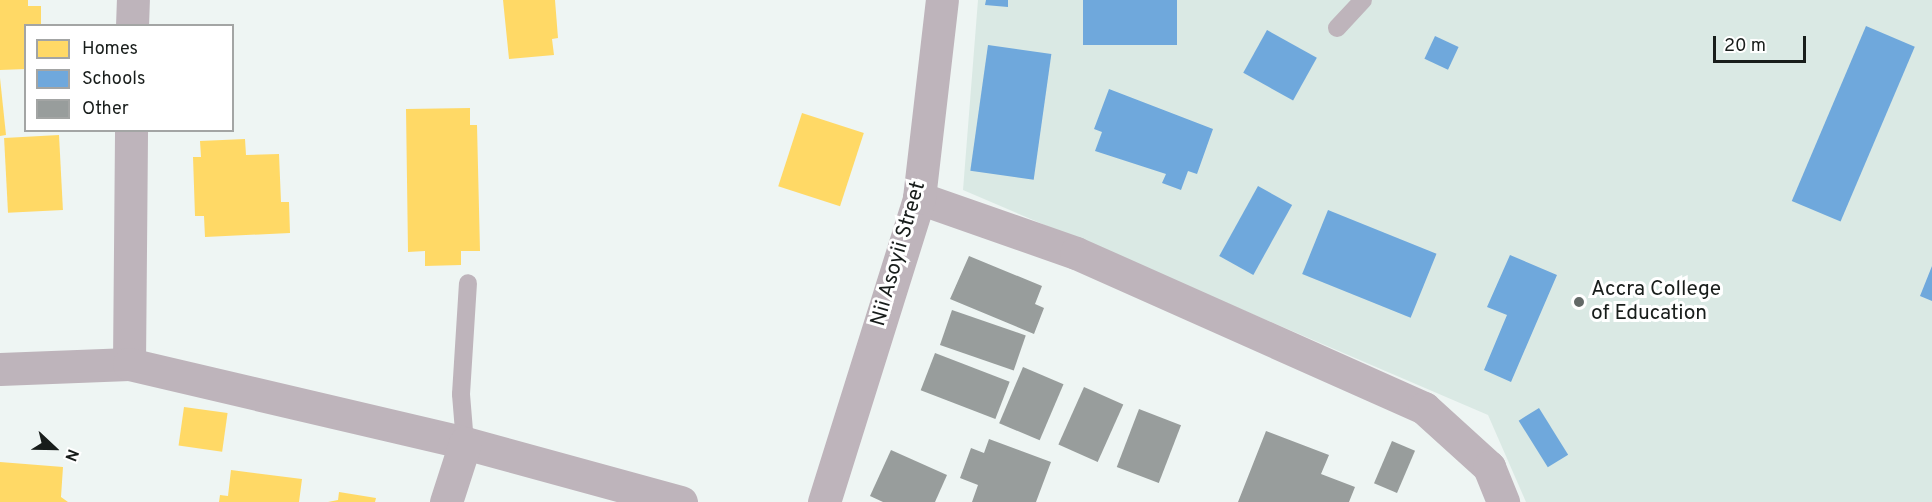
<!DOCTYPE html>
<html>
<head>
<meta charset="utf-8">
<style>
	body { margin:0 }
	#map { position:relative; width:1932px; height:502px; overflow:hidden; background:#eef5f3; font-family:Overpass,sans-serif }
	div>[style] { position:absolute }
	.built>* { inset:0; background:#dae9e4 }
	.homes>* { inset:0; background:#ffd966; transform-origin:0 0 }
	.schools>* { inset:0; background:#6fa8dc; transform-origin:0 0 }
	.building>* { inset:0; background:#989d9c; transform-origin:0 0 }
	.service>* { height:18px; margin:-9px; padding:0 9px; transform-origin:9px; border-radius:9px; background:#beb4bb }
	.minor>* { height:33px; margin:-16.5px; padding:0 16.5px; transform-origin:16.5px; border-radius:16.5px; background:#beb4bb }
	.dots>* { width:16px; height:16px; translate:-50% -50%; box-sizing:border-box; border:3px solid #fff; border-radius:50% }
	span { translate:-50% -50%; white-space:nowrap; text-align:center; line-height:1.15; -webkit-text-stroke:6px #fff; paint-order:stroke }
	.street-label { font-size:21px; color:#181d1b }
	.poi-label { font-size:21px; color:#181d1b }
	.left { translate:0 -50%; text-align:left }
	.legend { position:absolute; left:24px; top:24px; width:210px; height:108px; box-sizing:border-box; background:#fff; border:2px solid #a3a5a4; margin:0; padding:8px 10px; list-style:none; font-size:18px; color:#181d1b }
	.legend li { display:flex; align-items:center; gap:12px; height:30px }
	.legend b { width:30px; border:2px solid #a3a5a4 }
	.north { position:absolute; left:24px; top:418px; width:60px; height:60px; -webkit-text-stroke:4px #fff; paint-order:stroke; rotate:112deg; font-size:16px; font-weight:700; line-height:24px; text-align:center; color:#181d1b }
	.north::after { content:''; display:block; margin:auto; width:21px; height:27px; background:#181d1b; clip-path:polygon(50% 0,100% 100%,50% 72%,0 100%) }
	.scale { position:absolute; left:1713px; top:36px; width:93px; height:27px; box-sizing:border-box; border:3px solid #181d1b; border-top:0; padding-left:8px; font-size:18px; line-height:21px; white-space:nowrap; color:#181d1b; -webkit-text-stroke:4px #fff; paint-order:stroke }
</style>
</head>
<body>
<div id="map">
	<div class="built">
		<div style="clip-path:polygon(978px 0,1932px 0,1932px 502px,1526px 502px,1488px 415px,963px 190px)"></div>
	</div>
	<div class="homes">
		<div style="clip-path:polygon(0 0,28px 0,28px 6px,41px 6px,41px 26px,26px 26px,26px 69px,0 70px)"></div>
		<div style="clip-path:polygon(503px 0,555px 0,558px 38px,552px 39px,554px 55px,509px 59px)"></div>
		<div style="clip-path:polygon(0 78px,6px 135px,0 136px)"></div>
		<div style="clip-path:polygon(470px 108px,470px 125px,477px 125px,480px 251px,461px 251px,461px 265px,425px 266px,425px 251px,408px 252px,406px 109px)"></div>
		<div style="left:802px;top:113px;width:65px;height:77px;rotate:18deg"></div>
		<div style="left:59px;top:135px;width:75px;height:55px;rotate:87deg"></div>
		<div style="clip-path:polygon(245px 139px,246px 155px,279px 154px,281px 202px,289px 202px,290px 233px,205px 237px,204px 216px,195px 216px,193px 157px,201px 157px,200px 141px)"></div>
		<div style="left:184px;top:407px;width:44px;height:39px;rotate:8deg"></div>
		<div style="clip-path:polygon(0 462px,63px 467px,61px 497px,68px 502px,0 502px)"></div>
		<div style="clip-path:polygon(231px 470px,302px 479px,299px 502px,219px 502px,220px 495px,228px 496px)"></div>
		<div style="clip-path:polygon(339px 492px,376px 498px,375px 502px,328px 502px,338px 500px)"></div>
	</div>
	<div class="schools">
		<div style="clip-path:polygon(986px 0,1008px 0,1008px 7px,985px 5px)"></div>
		<div style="left:1083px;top:0;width:94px;height:45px"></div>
		<div style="left:1866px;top:26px;width:53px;height:190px;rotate:23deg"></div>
		<div style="left:1267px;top:30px;width:57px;height:49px;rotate:29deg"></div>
		<div style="left:1435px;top:36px;width:26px;height:25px;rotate:25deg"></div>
		<div style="left:988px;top:45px;width:64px;height:127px;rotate:8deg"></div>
		<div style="clip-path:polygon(1109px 89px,1213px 129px,1197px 174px,1188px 171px,1181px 190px,1162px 183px,1166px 174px,1095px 151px,1102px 132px,1094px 129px)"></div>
		<div style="left:1258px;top:186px;width:39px;height:80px;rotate:29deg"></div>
		<div style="left:1328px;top:210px;width:117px;height:69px;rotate:22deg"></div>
		<div style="clip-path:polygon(1510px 255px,1557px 275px,1511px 382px,1484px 370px,1507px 315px,1487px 307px)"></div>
		<div style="clip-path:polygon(1932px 266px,1932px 301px,1920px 296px)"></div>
		<div style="left:1539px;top:408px;width:55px;height:24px;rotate:58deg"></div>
	</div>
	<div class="building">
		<div style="clip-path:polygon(969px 256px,1042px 286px,1035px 304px,1044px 308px,1034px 334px,950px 299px)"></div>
		<div style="left:952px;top:310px;width:78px;height:37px;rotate:19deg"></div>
		<div style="left:935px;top:353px;width:80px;height:40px;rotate:21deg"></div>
		<div style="left:1023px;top:367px;width:44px;height:61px;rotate:23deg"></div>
		<div style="left:1084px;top:387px;width:43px;height:63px;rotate:24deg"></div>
		<div style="left:1139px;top:409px;width:45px;height:62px;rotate:21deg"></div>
		<div style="clip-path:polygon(1266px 431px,1329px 455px,1321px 474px,1355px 487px,1349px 502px,1238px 502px)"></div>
		<div style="clip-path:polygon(989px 439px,1051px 462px,1036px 502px,972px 502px,978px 485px,960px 478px,971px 448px,984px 453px)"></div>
		<div style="left:1392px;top:441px;width:25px;height:46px;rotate:23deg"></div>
		<div style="clip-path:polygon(891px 450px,947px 475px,935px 502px,883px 502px,870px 496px)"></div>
	</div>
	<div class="service">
		<div style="left:1337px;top:28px;width:38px;rotate:-47deg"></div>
		<div style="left:465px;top:443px;width:49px;rotate:-94.7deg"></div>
		<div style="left:461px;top:394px;width:111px;rotate:-86.4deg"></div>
	</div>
	<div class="minor">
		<div style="left:132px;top:26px;width:26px;rotate:-88deg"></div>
		<div style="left:919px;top:198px;width:166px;rotate:19.3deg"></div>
		<div style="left:1076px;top:253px;width:381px;rotate:24deg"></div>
		<div style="left:1424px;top:408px;width:88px;rotate:42.2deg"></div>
		<div style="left:1489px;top:467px;width:38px;rotate:68deg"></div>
		<div style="left:129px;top:364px;width:234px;rotate:-89.5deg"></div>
		<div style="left:0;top:369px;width:129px;rotate:-2.2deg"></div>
		<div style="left:129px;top:364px;width:345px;rotate:13.2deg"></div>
		<div style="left:465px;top:443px;width:224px;rotate:15.3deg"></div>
		<div style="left:446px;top:502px;width:62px;rotate:-72.1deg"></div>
		<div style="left:824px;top:502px;width:318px;rotate:-72.6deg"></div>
		<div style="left:919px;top:198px;width:199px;rotate:-83.4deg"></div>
	</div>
	<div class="dots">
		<div style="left:1579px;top:302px;background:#636967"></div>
	</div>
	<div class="street-label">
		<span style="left:899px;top:254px;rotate:-74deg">Nii Asoyii Street</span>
	</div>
	<div class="poi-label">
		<span class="left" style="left:1591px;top:302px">Accra College<br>of Education</span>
	</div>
	<ul class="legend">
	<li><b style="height:16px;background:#ffd966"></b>Homes</li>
	<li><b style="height:16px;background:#6fa8dc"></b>Schools</li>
	<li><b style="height:16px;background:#989d9c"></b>Other</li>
	</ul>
	<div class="north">N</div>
	<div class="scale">20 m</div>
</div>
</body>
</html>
